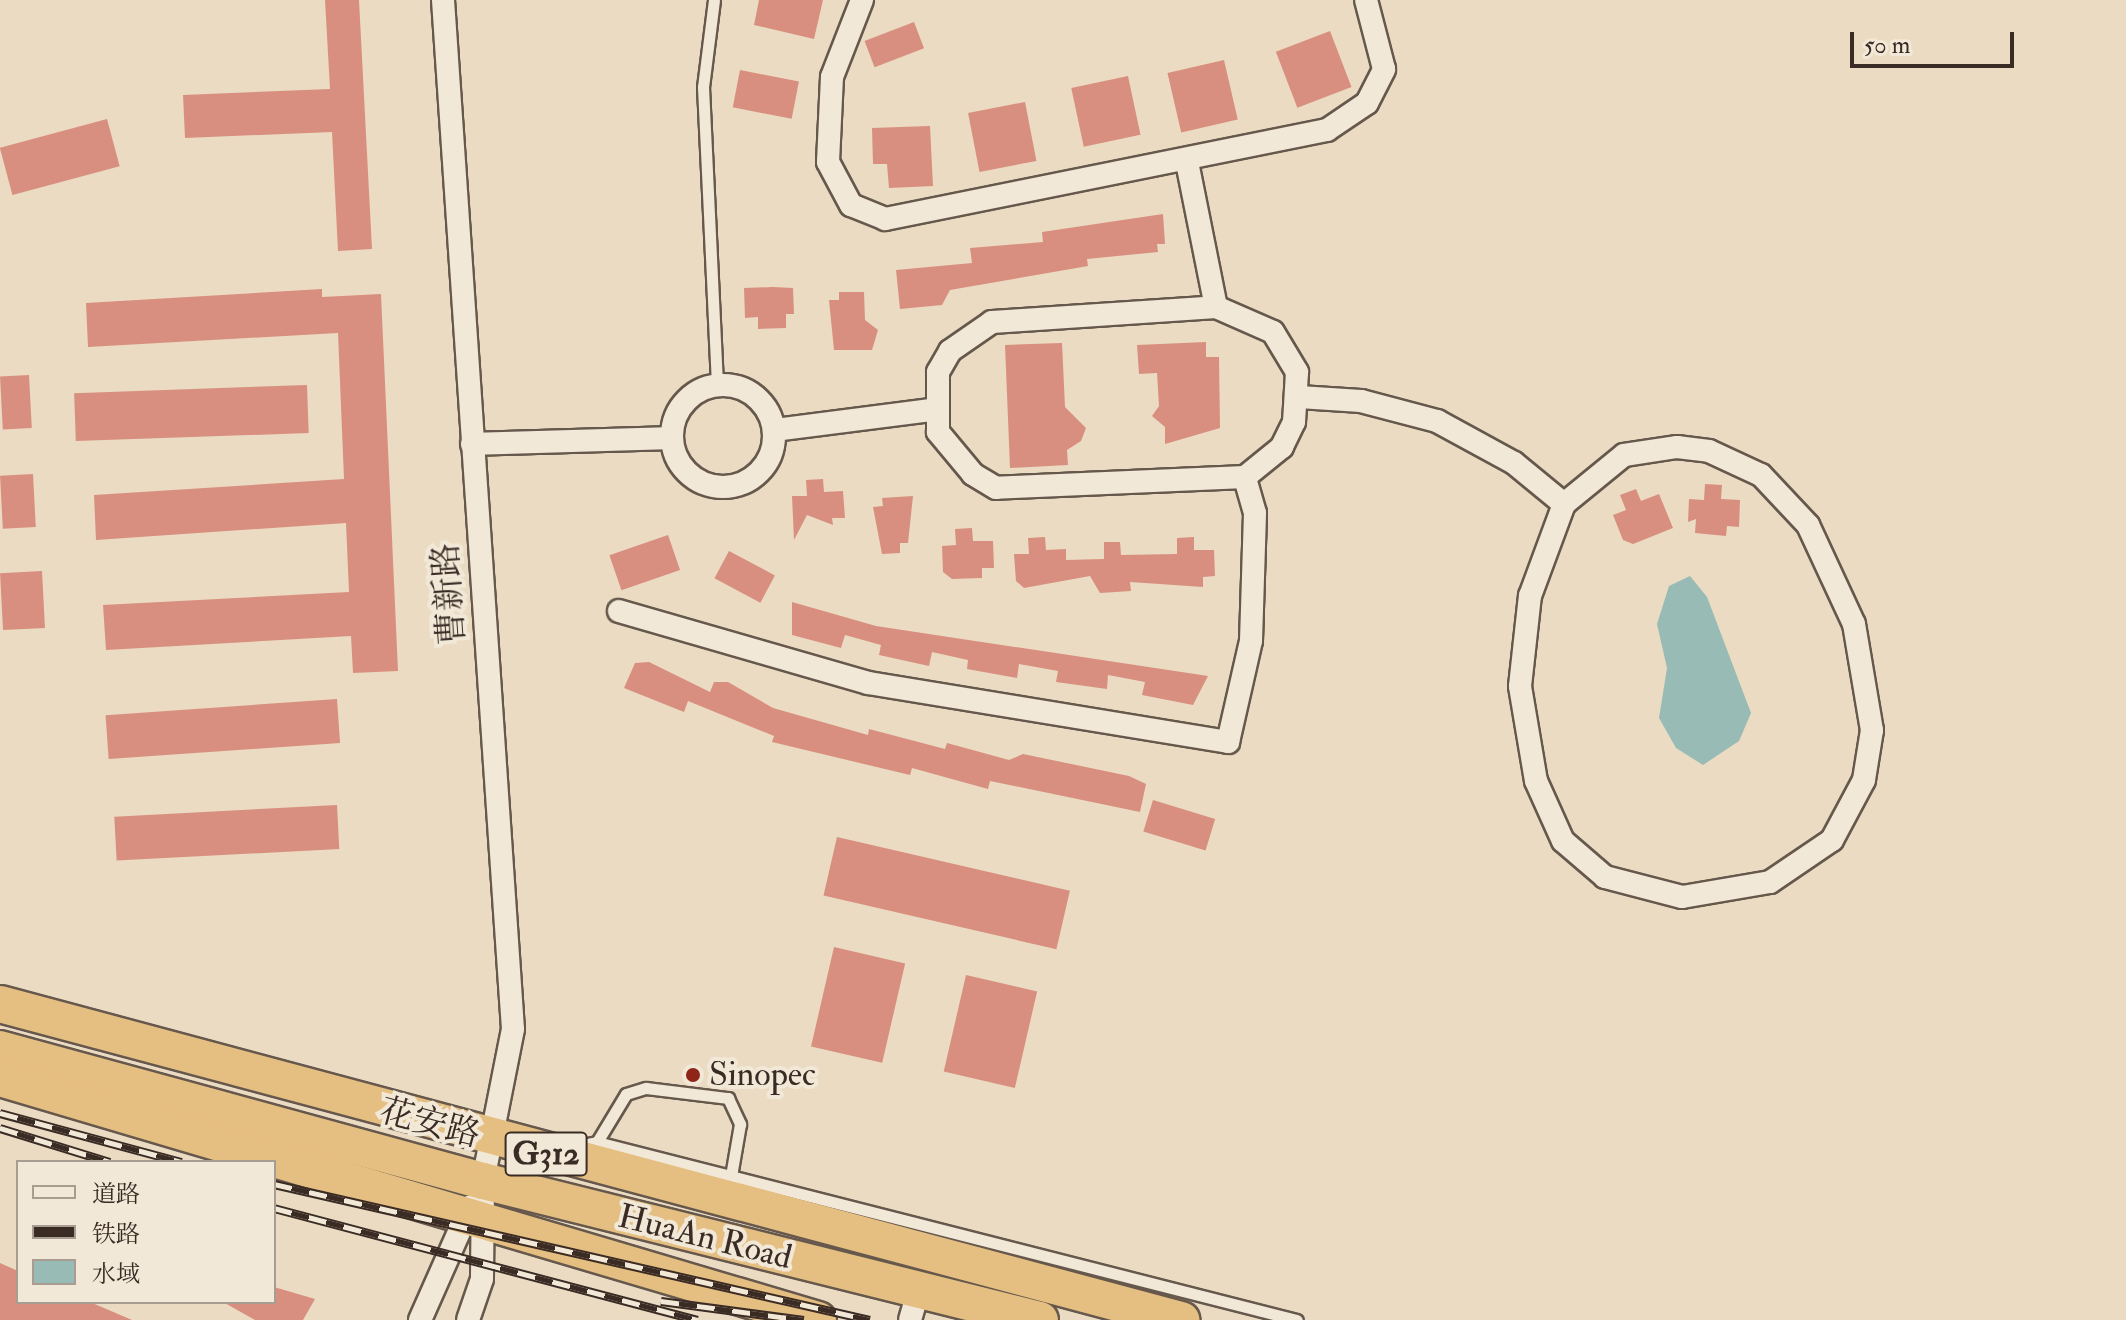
<!DOCTYPE html>
<html>
<head>
<meta charset="utf-8">
<style>
	body { margin:0 }
	#map { position:relative; width:2126px; height:1320px; overflow:hidden; background:#eadbc2; font-family:"IM FELL Double Pica","Noto Serif SC",serif }
	div>[style] { position:absolute }
	.water>* { inset:0; background:#98bbb5 }
	.building>* { inset:0; background:#d98f7f; transform-origin:0 0 }
	.roads { filter:drop-shadow(2px 0 #66584c) drop-shadow(-2px 0 #66584c) drop-shadow(0 2px #66584c) drop-shadow(0 -2px #66584c) }
	.service>* { height:11px; margin:-5.5px; padding:0 5.5px; transform-origin:5.5px; border-radius:5.5px; background:#f1e8d7 }
	.minor>* { height:22px; margin:-11px; padding:0 11px; transform-origin:11px; border-radius:11px; background:#f1e8d7 }
	.minor>.ring { margin:-11px; padding:0; box-sizing:content-box; background:none; border:22px solid #f1e8d7; border-radius:50% }
	.trunk>* { height:36px; margin:-18px; padding:0 18px; transform-origin:18px; border-radius:18px; background:#e5be81 }
	.rail>* { height:9px; margin-top:-4.5px; transform-origin:0; background:repeating-linear-gradient(90deg,#f1e8d7 0 18px,#3a2c25 0 36px); box-sizing:border-box; border-block:2px solid #3a2c25 }
	.dots>* { width:22px; height:22px; translate:-50% -50%; box-sizing:border-box; border:4px solid #f1e8d7; border-radius:50% }
	span { translate:-50% -50%; white-space:nowrap; text-align:center; line-height:1.15; -webkit-text-stroke:8px #f1e8d7; paint-order:stroke }
	.shield-label span { padding:2px 6px; background:#f1e8d7; border:2px solid; border-radius:6px; -webkit-text-stroke-width:0 }
	.shield-label { font-size:32px; color:#3a2c25; font-weight:700 }
	.street-label { font-size:34px; color:#3a2c25 }
	.poi-label { font-size:34px; color:#3a2c25 }
	.left { translate:0 -50%; text-align:left }
	.legend { position:absolute; left:16px; top:1160px; width:260px; height:144px; box-sizing:border-box; background:#f1e8d7; border:2px solid #a89d90; margin:0; padding:10px 14px; list-style:none; font-size:24px; color:#3a2c25 }
	.legend li { display:flex; align-items:center; gap:16px; height:40px }
	.legend b { width:40px; border:2px solid #a89d90 }
	.scale { position:absolute; left:1850px; top:32px; width:164px; height:36px; box-sizing:border-box; border:4px solid #3a2c25; border-top:0; padding-left:10px; font-size:24px; line-height:28px; white-space:nowrap; color:#3a2c25; -webkit-text-stroke:6px #f1e8d7; paint-order:stroke }
</style>
</head>
<body>
<div id="map">
	<div class="water">
		<div style="clip-path:polygon(1690px 576px,1707px 597px,1751px 713px,1739px 741px,1703px 765px,1676px 748px,1659px 718px,1667px 668px,1657px 624px,1669px 586px)"></div>
	</div>
	<div class="building">
		<div style="clip-path:polygon(325px 0,359px 0,372px 249px,338px 251px,332px 132px,185px 138px,183px 95px,330px 89px)"></div>
		<div style="clip-path:polygon(759px 0,823px 0,814px 39px,754px 25px)"></div>
		<div style="left:914px;top:22px;width:28px;height:53px;rotate:69deg"></div>
		<div style="left:1330px;top:31px;width:60px;height:58px;rotate:69deg"></div>
		<div style="left:1224px;top:60px;width:61px;height:58px;rotate:77deg"></div>
		<div style="left:740px;top:70px;width:60px;height:38px;rotate:11deg"></div>
		<div style="left:1128px;top:76px;width:60px;height:58px;rotate:78deg"></div>
		<div style="left:1025px;top:102px;width:60px;height:58px;rotate:79deg"></div>
		<div style="left:107px;top:119px;width:49px;height:111px;rotate:75deg"></div>
		<div style="clip-path:polygon(930px 126px,933px 186px,889px 188px,887px 164px,873px 164px,872px 128px)"></div>
		<div style="clip-path:polygon(1163px 214px,1165px 244px,1157px 244px,1158px 252px,1087px 259px,1088px 266px,950px 290px,942px 305px,900px 309px,896px 270px,972px 263px,970px 248px,1043px 242px,1042px 232px)"></div>
		<div style="clip-path:polygon(773px 287px,793px 288px,794px 314px,786px 314px,786px 328px,758px 329px,758px 317px,745px 318px,744px 288px)"></div>
		<div style="clip-path:polygon(322px 289px,322px 297px,381px 294px,398px 671px,353px 673px,351px 636px,106px 650px,103px 605px,349px 592px,346px 523px,96px 540px,94px 495px,344px 479px,338px 333px,88px 347px,86px 303px)"></div>
		<div style="clip-path:polygon(839px 292px,864px 292px,865px 320px,878px 330px,872px 350px,834px 350px,829px 300px,839px 300px)"></div>
		<div style="clip-path:polygon(1206px 342px,1206px 357px,1219px 357px,1220px 428px,1165px 444px,1165px 427px,1152px 416px,1159px 406px,1157px 373px,1139px 374px,1137px 345px)"></div>
		<div style="clip-path:polygon(1062px 343px,1065px 407px,1086px 428px,1081px 441px,1067px 450px,1068px 465px,1010px 468px,1005px 345px)"></div>
		<div style="left:29px;top:375px;width:53px;height:29px;rotate:87deg"></div>
		<div style="left:307px;top:385px;width:48px;height:233px;rotate:88deg"></div>
		<div style="left:33px;top:474px;width:53px;height:33px;rotate:87deg"></div>
		<div style="clip-path:polygon(823px 479px,824px 492px,843px 491px,845px 518px,832px 518px,833px 525px,807px 515px,794px 540px,792px 496px,807px 496px,806px 480px)"></div>
		<div style="clip-path:polygon(1705px 484px,1722px 485px,1721px 499px,1740px 500px,1739px 527px,1727px 526px,1726px 536px,1695px 533px,1696px 519px,1688px 522px,1689px 499px,1704px 500px)"></div>
		<div style="clip-path:polygon(1636px 489px,1641px 501px,1659px 494px,1673px 528px,1633px 544px,1623px 540px,1613px 515px,1626px 510px,1620px 495px)"></div>
		<div style="clip-path:polygon(913px 496px,908px 543px,900px 543px,900px 553px,882px 554px,873px 507px,883px 506px,882px 498px)"></div>
		<div style="clip-path:polygon(972px 528px,973px 541px,993px 541px,994px 568px,982px 568px,982px 578px,952px 579px,943px 572px,942px 546px,956px 545px,955px 529px)"></div>
		<div style="left:668px;top:535px;width:37px;height:62px;rotate:71deg"></div>
		<div style="clip-path:polygon(1045px 537px,1046px 550px,1066px 549px,1066px 560px,1104px 559px,1104px 542px,1120px 542px,1121px 555px,1177px 554px,1177px 538px,1194px 537px,1194px 550px,1214px 550px,1215px 576px,1203px 577px,1203px 587px,1130px 582px,1131px 591px,1100px 593px,1090px 576px,1024px 588px,1016px 581px,1014px 554px,1029px 554px,1028px 538px)"></div>
		<div style="left:729px;top:551px;width:52px;height:31px;rotate:28deg"></div>
		<div style="left:42px;top:571px;width:57px;height:42px;rotate:87deg"></div>
		<div style="clip-path:polygon(792px 602px,876px 626px,1208px 676px,1193px 705px,1142px 695px,1145px 682px,1108px 675px,1107px 689px,1056px 682px,1058px 671px,1019px 664px,1017px 678px,967px 669px,968px 660px,932px 652px,929px 666px,879px 655px,881px 645px,845px 635px,841px 648px,792px 635px)"></div>
		<div style="clip-path:polygon(649px 662px,710px 692px,714px 682px,728px 682px,773px 708px,868px 735px,869px 729px,945px 749px,947px 743px,1009px 760px,1023px 754px,1129px 776px,1146px 784px,1140px 812px,990px 781px,988px 789px,912px 768px,910px 775px,772px 742px,774px 736px,688px 701px,684px 712px,624px 688px,635px 663px)"></div>
		<div style="left:337px;top:699px;width:44px;height:232px;rotate:86deg"></div>
		<div style="left:1153px;top:800px;width:65px;height:33px;rotate:17deg"></div>
		<div style="left:337px;top:805px;width:44px;height:223px;rotate:87deg"></div>
		<div style="left:837px;top:837px;width:239px;height:60px;rotate:13deg"></div>
		<div style="left:834px;top:947px;width:73px;height:102px;rotate:13deg"></div>
		<div style="left:966px;top:975px;width:73px;height:99px;rotate:13deg"></div>
		<div style="clip-path:polygon(0 1263px,18px 1271px,18px 1302px,90px 1302px,132px 1320px,0 1320px)"></div>
		<div style="clip-path:polygon(274px 1287px,315px 1299px,303px 1320px,255px 1320px,223px 1302px,274px 1302px)"></div>
	</div>
	<div class="roads">
		<div class="service">
			<div style="left:714px;top:0;width:88px;rotate:97.2deg"></div>
			<div style="left:703px;top:87px;width:298px;rotate:87.3deg"></div>
			<div style="left:597px;top:1142px;width:56px;rotate:-58.9deg"></div>
			<div style="left:626px;top:1094px;width:21px;rotate:-17deg"></div>
			<div style="left:646px;top:1088px;width:83px;rotate:7deg"></div>
			<div style="left:728px;top:1098px;width:29px;rotate:65deg"></div>
			<div style="left:740px;top:1124px;width:53px;rotate:99.8deg"></div>
			<div style="left:577px;top:1146px;width:20px;rotate:-11deg"></div>
			<div style="left:597px;top:1142px;width:722px;rotate:14.27deg"></div>
		</div>
		<div class="minor">
			<div style="left:443px;top:0;width:1031px;rotate:86.11deg"></div>
			<div style="left:513px;top:1029px;width:155px;rotate:101.2deg"></div>
			<div style="left:483px;top:1181px;width:98px;rotate:90.6deg"></div>
			<div style="left:482px;top:1279px;width:43px;rotate:108.9deg"></div>
			<div style="left:862px;top:0;width:83px;rotate:111.3deg"></div>
			<div style="left:832px;top:77px;width:85px;rotate:92.7deg"></div>
			<div style="left:828px;top:162px;width:49px;rotate:61.9deg"></div>
			<div style="left:851px;top:205px;width:37px;rotate:22deg"></div>
			<div style="left:885px;top:219px;width:451px;rotate:-11.4deg"></div>
			<div style="left:1327px;top:130px;width:48px;rotate:-34deg"></div>
			<div style="left:1367px;top:103px;width:38px;rotate:-63deg"></div>
			<div style="left:1384px;top:69px;width:71px;rotate:-104.6deg"></div>
			<div style="left:1187px;top:162px;width:148px;rotate:78.7deg"></div>
			<div style="left:1216px;top:307px;width:62px;rotate:23.7deg"></div>
			<div style="left:1273px;top:332px;width:47px;rotate:59deg"></div>
			<div style="left:1297px;top:372px;width:50px;rotate:93.4deg"></div>
			<div style="left:1294px;top:422px;width:28px;rotate:116deg"></div>
			<div style="left:1282px;top:447px;width:48px;rotate:141deg"></div>
			<div style="left:1245px;top:477px;width:249px;rotate:177.5deg"></div>
			<div style="left:996px;top:488px;width:27px;rotate:-149deg"></div>
			<div style="left:973px;top:474px;width:55px;rotate:-129.8deg"></div>
			<div style="left:938px;top:432px;width:60px;rotate:-90deg"></div>
			<div style="left:938px;top:372px;width:24px;rotate:-60deg"></div>
			<div style="left:950px;top:351px;width:51px;rotate:-34.6deg"></div>
			<div style="left:992px;top:322px;width:225px;rotate:-3.8deg"></div>
			<div class="ring" style="left:672px;top:385px;width:80px;height:80px"></div>
			<div style="left:1299px;top:397px;width:62px;rotate:3.7deg"></div>
			<div style="left:1361px;top:401px;width:79px;rotate:14.7deg"></div>
			<div style="left:1437px;top:421px;width:88px;rotate:28.6deg"></div>
			<div style="left:1514px;top:463px;width:65px;rotate:39.4deg"></div>
			<div style="left:775px;top:430px;width:158px;rotate:-7.3deg"></div>
			<div style="left:472px;top:444px;width:199px;rotate:-1.7deg"></div>
			<div style="left:1677px;top:447px;width:32px;rotate:7deg"></div>
			<div style="left:1709px;top:451px;width:57px;rotate:24.8deg"></div>
			<div style="left:1761px;top:475px;width:69px;rotate:46.8deg"></div>
			<div style="left:1808px;top:525px;width:109px;rotate:65.1deg"></div>
			<div style="left:1854px;top:624px;width:108px;rotate:80.4deg"></div>
			<div style="left:1872px;top:730px;width:51px;rotate:99.1deg"></div>
			<div style="left:1864px;top:780px;width:68px;rotate:118.1deg"></div>
			<div style="left:1832px;top:840px;width:75px;rotate:145.9deg"></div>
			<div style="left:1770px;top:882px;width:89px;rotate:170.3deg"></div>
			<div style="left:1682px;top:897px;width:80px;rotate:-165.4deg"></div>
			<div style="left:1605px;top:877px;width:55px;rotate:-139.4deg"></div>
			<div style="left:1563px;top:841px;width:66px;rotate:-114.2deg"></div>
			<div style="left:1536px;top:781px;width:96px;rotate:-99.6deg"></div>
			<div style="left:1520px;top:686px;width:91px;rotate:-83.7deg"></div>
			<div style="left:1530px;top:596px;width:98px;rotate:-69.7deg"></div>
			<div style="left:1564px;top:504px;width:77px;rotate:-39.2deg"></div>
			<div style="left:1624px;top:455px;width:54px;rotate:-8.6deg"></div>
			<div style="left:619px;top:611px;width:259px;rotate:16.1deg"></div>
			<div style="left:868px;top:683px;width:365px;rotate:9.3deg"></div>
			<div style="left:1228px;top:742px;width:104px;rotate:-77.2deg"></div>
			<div style="left:1251px;top:641px;width:128px;rotate:-88.2deg"></div>
			<div style="left:1255px;top:513px;width:37px;rotate:-106deg"></div>
			<div style="left:420px;top:1320px;width:124px;rotate:-66.1deg"></div>
			<div style="left:910px;top:1320px;width:25px;rotate:-74deg"></div>
		</div>
		<div class="trunk">
			<div style="left:0;top:1004px;width:1223px;rotate:14.98deg"></div>
			<div style="left:0;top:1049px;width:501px;rotate:15.29deg"></div>
			<div style="left:483px;top:1181px;width:574px;rotate:14.01deg"></div>
			<div style="left:0;top:1078px;width:853px;rotate:16.48deg"></div>
		</div>
	</div>
	<div class="rail">
		<div style="left:0;top:1113px;width:188px;rotate:15.1deg"></div>
		<div style="left:0;top:1128px;width:115px;rotate:17.2deg"></div>
		<div style="left:274px;top:1184px;width:611px;rotate:12.85deg"></div>
		<div style="left:274px;top:1208px;width:438px;rotate:14.8deg"></div>
		<div style="left:661px;top:1301px;width:144px;rotate:7.6deg"></div>
	</div>
	<div class="dots">
		<div style="left:693px;top:1075px;background:#8f2418"></div>
	</div>
	<div class="shield-label">
		<span style="left:546px;top:1154px">G312</span>
	</div>
	<div class="street-label">
		<span style="left:449px;top:594px;rotate:-94deg">曹新路</span>
		<span style="left:430px;top:1123px;rotate:15deg">花安路</span>
		<span style="left:705px;top:1237px;rotate:14deg">HuaAn Road</span>
	</div>
	<div class="poi-label">
		<span class="left" style="left:709px;top:1075px">Sinopec</span>
	</div>
	<ul class="legend">
	<li><b style="height:10px;background:#f1e8d7"></b>道路</li>
	<li><b style="height:10px;background:#3a2c25"></b>铁路</li>
	<li><b style="height:22px;background:#98bbb5"></b>水域</li>
	</ul>
	<div class="scale">50 m</div>
</div>
</body>
</html>
